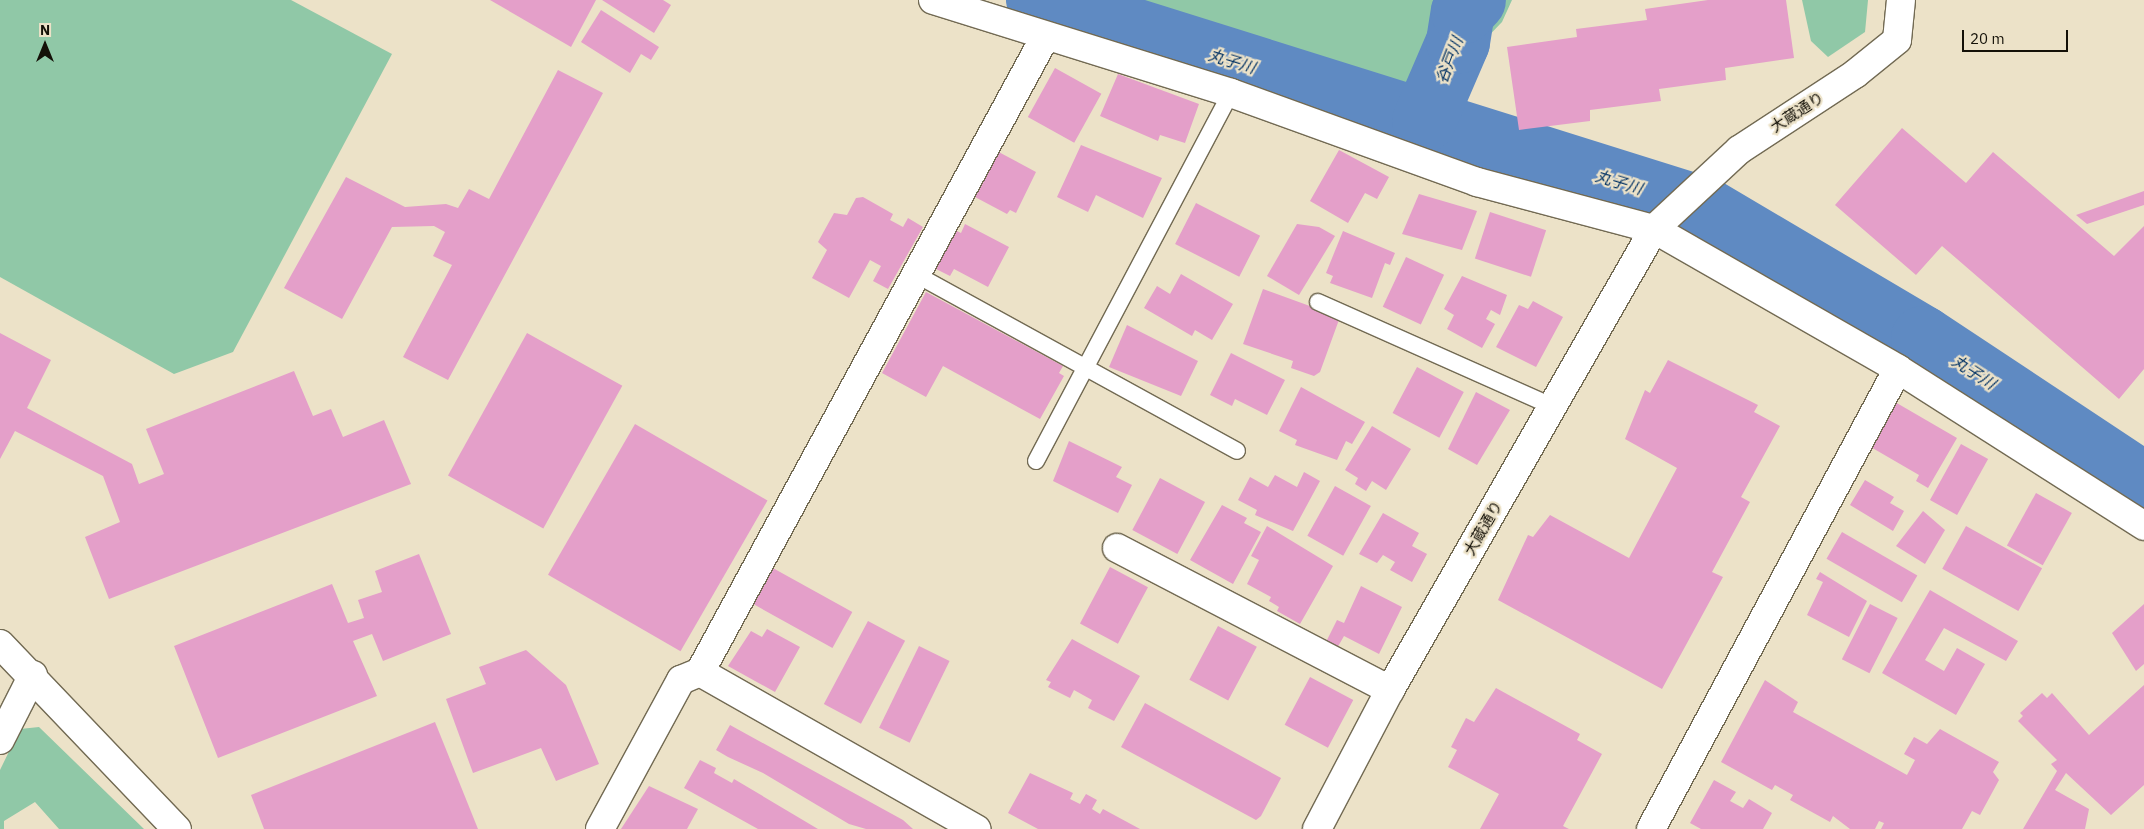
<!DOCTYPE html>
<html>
<head>
<meta charset="utf-8">
<style>
	body { margin:0 }
	#map { position:relative; width:2144px; height:829px; overflow:hidden; background:#ece2c8; font-family:"IBM Plex Sans","Noto Sans JP",sans-serif }
	div>[style] { position:absolute }
	.green>* { inset:0; background:#90c8a7 }
	.river>* { height:64px; margin:-32px; padding:0 32px; transform-origin:32px; border-radius:32px; background:#5f8ac2 }
	.building>* { inset:0; background:#e49fc9; transform-origin:0 0 }
	.roads { filter:drop-shadow(1px 0 #726a53) drop-shadow(-1px 0 #726a53) drop-shadow(0 1px #726a53) drop-shadow(0 -1px #726a53) }
	.service>* { height:16px; margin:-8px; padding:0 8px; transform-origin:8px; border-radius:8px; background:#fff }
	.minor>* { height:28px; margin:-14px; padding:0 14px; transform-origin:14px; border-radius:14px; background:#fff }
	.tertiary>* { height:28px; margin:-14px; padding:0 14px; transform-origin:14px; border-radius:14px; background:#fff }
	span { translate:-50% -50%; white-space:nowrap; text-align:center; line-height:1.15; -webkit-text-stroke:4.5px #ece2c8; paint-order:stroke }
	.street-label { font-size:15px; color:#141108 }
	.water-label { font-size:16px; color:#023264; font-style:italic }
	.north { position:absolute; left:20px; top:20px; width:50px; height:50px; -webkit-text-stroke:4px #ece2c8; paint-order:stroke; rotate:0deg; font-size:14px; font-weight:700; line-height:20px; text-align:center; color:#141108 }
	.north::after { content:''; display:block; margin:auto; width:18px; height:22px; background:#141108; clip-path:polygon(50% 0,100% 100%,50% 72%,0 100%) }
	.scale { position:absolute; left:1962px; top:30px; width:106px; height:22px; box-sizing:border-box; border:2px solid #141108; border-top:0; padding-left:6px; font-size:15px; line-height:18px; white-space:nowrap; color:#141108; -webkit-text-stroke:4px #ece2c8; paint-order:stroke }
</style>
</head>
<body>
<div id="map">
	<div class="green">
		<div style="clip-path:polygon(0 0,291px 0,392px 54px,233px 352px,174px 374px,0 277px)"></div>
		<div style="clip-path:polygon(1069px 0,1512px 0,1502px 22px,1478px 47px,1449px 102px,1413px 122px,1338px 99px,1151px 26px)"></div>
		<div style="clip-path:polygon(1802px 0,1868px 0,1865px 32px,1828px 57px,1811px 41px)"></div>
		<div style="clip-path:polygon(39px 727px,144px 829px,59px 829px,35px 802px,4px 821px,4px 829px,0 829px,0 770px,20px 729px)"></div>
	</div>
	<div class="river">
		<div style="left:1038px;top:0;width:699px;rotate:17.4deg"></div>
		<div style="left:1705px;top:209px;width:253px;rotate:30.6deg"></div>
		<div style="left:1923px;top:338px;width:265px;rotate:33.5deg"></div>
		<div style="left:1424px;top:121px;width:86px;rotate:-66.7deg"></div>
		<div style="left:1458px;top:42px;width:30px;rotate:-81deg"></div>
		<div style="left:1463px;top:12px;width:16px;rotate:-47deg"></div>
	</div>
	<div class="building">
		<div style="clip-path:polygon(490px 0,596px 0,571px 47px)"></div>
		<div style="clip-path:polygon(602px 0,663px 0,671px 5px,654px 33px)"></div>
		<div style="clip-path:polygon(1708px 0,1786px 0,1794px 58px,1725px 68px,1726px 80px,1659px 89px,1661px 101px,1590px 110px,1590px 121px,1519px 130px,1507px 47px,1577px 37px,1576px 29px,1647px 20px,1645px 9px)"></div>
		<div style="clip-path:polygon(601px 10px,659px 47px,651px 60px,641px 54px,630px 73px,581px 42px)"></div>
		<div style="left:1055px;top:68px;width:53px;height:56px;rotate:29deg"></div>
		<div style="clip-path:polygon(558px 70px,603px 93px,448px 380px,403px 357px,452px 265px,433px 256px,445px 232px,434px 226px,392px 227px,342px 319px,284px 288px,346px 177px,405px 207px,446px 204px,458px 208px,469px 189px,489px 199px)"></div>
		<div style="clip-path:polygon(1118px 74px,1199px 104px,1185px 143px,1160px 135px,1158px 141px,1100px 116px)"></div>
		<div style="clip-path:polygon(1902px 128px,1966px 183px,1993px 152px,2114px 256px,2144px 226px,2144px 369px,2119px 399px,1942px 246px,1916px 275px,1835px 205px)"></div>
		<div style="clip-path:polygon(1081px 145px,1162px 178px,1143px 218px,1096px 195px,1088px 212px,1057px 197px)"></div>
		<div style="clip-path:polygon(993px 149px,1036px 172px,1016px 213px,1010px 210px,1007px 214px,975px 197px,987px 176px,980px 172px)"></div>
		<div style="clip-path:polygon(1339px 150px,1389px 177px,1377px 199px,1365px 193px,1348px 223px,1310px 201px)"></div>
		<div style="clip-path:polygon(2144px 191px,2144px 205px,2087px 224px,2076px 215px)"></div>
		<div style="clip-path:polygon(1419px 194px,1477px 211px,1462px 250px,1402px 234px)"></div>
		<div style="clip-path:polygon(863px 197px,893px 214px,890px 220px,903px 227px,908px 218px,923px 227px,888px 289px,873px 281px,881px 266px,870px 260px,849px 298px,812px 278px,827px 250px,818px 242px,834px 213px,847px 215px,856px 198px)"></div>
		<div style="left:1196px;top:203px;width:72px;height:46px;rotate:27deg"></div>
		<div style="left:1490px;top:212px;width:59px;height:49px;rotate:18deg"></div>
		<div style="clip-path:polygon(965px 224px,1009px 247px,988px 287px,954px 269px,950px 276px,928px 265px,949px 227px,961px 233px)"></div>
		<div style="clip-path:polygon(1297px 224px,1319px 227px,1335px 236px,1299px 295px,1267px 276px)"></div>
		<div style="clip-path:polygon(1343px 231px,1395px 253px,1390px 265px,1385px 263px,1372px 298px,1330px 283px,1333px 276px,1326px 273px)"></div>
		<div style="left:1406px;top:257px;width:42px;height:55px;rotate:25deg"></div>
		<div style="clip-path:polygon(1181px 274px,1233px 304px,1212px 340px,1195px 330px,1192px 336px,1144px 308px,1157px 286px,1170px 294px)"></div>
		<div style="clip-path:polygon(1462px 276px,1507px 295px,1500px 315px,1491px 310px,1486px 319px,1495px 324px,1482px 348px,1447px 329px,1454px 315px,1444px 309px)"></div>
		<div style="clip-path:polygon(1263px 289px,1340px 317px,1320px 372px,1314px 376px,1291px 368px,1293px 361px,1243px 344px)"></div>
		<div style="clip-path:polygon(926px 292px,1063px 366px,1059px 373px,1064px 376px,1040px 419px,943px 366px,926px 397px,882px 373px)"></div>
		<div style="clip-path:polygon(1533px 301px,1563px 317px,1536px 367px,1496px 347px,1519px 305px,1528px 309px)"></div>
		<div style="clip-path:polygon(1127px 325px,1198px 361px,1181px 396px,1109px 367px)"></div>
		<div style="clip-path:polygon(0 333px,51px 360px,27px 408px,132px 464px,139px 484px,164px 474px,146px 429px,294px 371px,313px 416px,331px 409px,343px 437px,384px 420px,411px 484px,109px 599px,85px 537px,120px 522px,103px 476px,15px 431px,0 459px)"></div>
		<div style="left:527px;top:333px;width:109px;height:163px;rotate:29deg"></div>
		<div style="clip-path:polygon(1231px 353px,1285px 380px,1267px 415px,1235px 399px,1232px 406px,1210px 395px)"></div>
		<div style="clip-path:polygon(1668px 360px,1758px 405px,1754px 412px,1780px 426px,1741px 497px,1750px 502px,1712px 572px,1723px 577px,1662px 689px,1498px 600px,1528px 535px,1533px 537px,1550px 515px,1629px 558px,1677px 468px,1625px 439px,1645px 390px,1650px 393px)"></div>
		<div style="left:1417px;top:367px;width:53px;height:52px;rotate:28deg"></div>
		<div style="clip-path:polygon(1301px 387px,1365px 422px,1352px 444px,1346px 441px,1337px 460px,1295px 445px,1297px 440px,1279px 431px)"></div>
		<div style="clip-path:polygon(1476px 392px,1510px 410px,1477px 465px,1448px 449px)"></div>
		<div style="clip-path:polygon(1895px 402px,1957px 438px,1928px 488px,1916px 481px,1919px 475px,1869px 446px)"></div>
		<div style="left:635px;top:424px;width:153px;height:174px;rotate:30deg"></div>
		<div style="clip-path:polygon(1372px 426px,1411px 449px,1386px 490px,1372px 481px,1366px 491px,1355px 484px,1358px 478px,1345px 470px)"></div>
		<div style="clip-path:polygon(1069px 441px,1122px 467px,1116px 477px,1132px 485px,1118px 513px,1053px 481px)"></div>
		<div style="left:1961px;top:444px;width:31px;height:64px;rotate:29deg"></div>
		<div style="clip-path:polygon(1304px 472px,1320px 481px,1293px 531px,1255px 515px,1257px 510px,1238px 500px,1250px 477px,1268px 487px,1275px 475px,1297px 487px)"></div>
		<div style="left:1160px;top:478px;width:51px;height:59px;rotate:28deg"></div>
		<div style="clip-path:polygon(1865px 480px,1894px 497px,1890px 503px,1904px 511px,1893px 531px,1850px 505px)"></div>
		<div style="left:1335px;top:486px;width:41px;height:57px;rotate:29deg"></div>
		<div style="left:2036px;top:493px;width:41px;height:60px;rotate:29deg"></div>
		<div style="clip-path:polygon(1222px 505px,1247px 518px,1244px 523px,1261px 532px,1233px 584px,1190px 560px)"></div>
		<div style="clip-path:polygon(1923px 511px,1945px 530px,1925px 564px,1896px 546px)"></div>
		<div style="clip-path:polygon(1383px 513px,1419px 533px,1412px 546px,1427px 554px,1412px 582px,1390px 570px,1395px 562px,1383px 555px,1377px 563px,1359px 554px)"></div>
		<div style="clip-path:polygon(1267px 526px,1333px 566px,1300px 624px,1277px 611px,1279px 607px,1269px 601px,1271px 597px,1247px 584px,1259px 560px,1251px 556px)"></div>
		<div style="left:1966px;top:526px;width:87px;height:49px;rotate:29deg"></div>
		<div style="left:1842px;top:532px;width:87px;height:31px;rotate:30deg"></div>
		<div style="clip-path:polygon(419px 554px,451px 634px,383px 661px,372px 634px,353px 641px,377px 696px,218px 758px,174px 646px,332px 584px,348px 623px,364px 618px,358px 600px,382px 592px,375px 571px)"></div>
		<div style="left:771px;top:567px;width:93px;height:41px;rotate:29deg"></div>
		<div style="left:1110px;top:567px;width:43px;height:64px;rotate:28deg"></div>
		<div style="clip-path:polygon(1820px 572px,1867px 601px,1849px 637px,1807px 615px,1823px 582px,1816px 579px)"></div>
		<div style="clip-path:polygon(1361px 586px,1402px 607px,1379px 654px,1344px 636px,1336px 650px,1325px 644px,1337px 620px,1344px 623px)"></div>
		<div style="clip-path:polygon(1930px 590px,2018px 641px,2006px 661px,1944px 628px,1925px 660px,1944px 671px,1957px 648px,1985px 664px,1956px 715px,1882px 673px)"></div>
		<div style="left:1870px;top:604px;width:31px;height:62px;rotate:27deg"></div>
		<div style="clip-path:polygon(2144px 604px,2144px 664px,2136px 671px,2112px 633px)"></div>
		<div style="left:868px;top:621px;width:42px;height:94px;rotate:28deg"></div>
		<div style="left:1218px;top:626px;width:44px;height:61px;rotate:28deg"></div>
		<div style="clip-path:polygon(767px 629px,800px 647px,775px 692px,728px 666px,751px 631px,762px 637px)"></div>
		<div style="clip-path:polygon(1072px 639px,1140px 676px,1114px 721px,1088px 708px,1092px 700px,1074px 690px,1070px 698px,1048px 687px,1051px 682px,1046px 680px)"></div>
		<div style="left:919px;top:646px;width:34px;height:91px;rotate:26deg"></div>
		<div style="clip-path:polygon(526px 650px,566px 685px,599px 764px,556px 781px,541px 748px,473px 773px,446px 699px,486px 684px,479px 667px)"></div>
		<div style="left:1310px;top:677px;width:49px;height:54px;rotate:28deg"></div>
		<div style="clip-path:polygon(1765px 680px,1798px 702px,1793px 712px,1907px 775px,1915px 760px,1904px 754px,1914px 737px,1927px 744px,1940px 729px,1999px 762px,1993px 772px,1999px 780px,1980px 815px,1972px 811px,1962px 829px,1881px 829px,1884px 823px,1879px 821px,1875px 829px,1850px 829px,1833px 816px,1830px 822px,1790px 800px,1793px 795px,1775px 785px,1772px 790px,1721px 762px)"></div>
		<div style="clip-path:polygon(2144px 685px,2144px 785px,2111px 815px,2066px 773px,2055px 790px,2089px 809px,2085px 829px,2023px 829px,2057px 771px,2051px 764px,2057px 760px,2018px 721px,2023px 716px,2020px 713px,2042px 693px,2047px 698px,2052px 693px,2089px 735px)"></div>
		<div style="clip-path:polygon(1496px 688px,1580px 734px,1577px 740px,1602px 754px,1563px 826px,1569px 829px,1480px 829px,1499px 794px,1448px 767px,1457px 750px,1451px 747px,1466px 718px,1474px 722px)"></div>
		<div style="clip-path:polygon(1145px 703px,1281px 778px,1261px 816px,1256px 820px,1121px 747px)"></div>
		<div style="clip-path:polygon(435px 722px,478px 829px,264px 829px,251px 795px)"></div>
		<div style="clip-path:polygon(730px 725px,903px 820px,913px 829px,866px 829px,849px 824px,763px 773px,728px 757px,716px 750px)"></div>
		<div style="clip-path:polygon(700px 760px,716px 768px,714px 773px,732px 783px,734px 779px,818px 829px,758px 829px,684px 788px)"></div>
		<div style="clip-path:polygon(1030px 773px,1073px 793px,1070px 799px,1080px 804px,1086px 794px,1097px 800px,1092px 809px,1100px 814px,1103px 809px,1140px 829px,1038px 829px,1008px 813px)"></div>
		<div style="clip-path:polygon(1714px 780px,1736px 792px,1730px 801px,1743px 808px,1749px 799px,1772px 813px,1763px 829px,1701px 829px,1690px 823px)"></div>
		<div style="clip-path:polygon(649px 786px,698px 809px,687px 829px,621px 829px)"></div>
	</div>
	<div class="roads">
		<div class="service">
			<div style="left:917px;top:275px;width:365px;rotate:28.8deg"></div>
			<div style="left:1318px;top:302px;width:256px;rotate:24deg"></div>
			<div style="left:1036px;top:461px;width:416px;rotate:-62.1deg"></div>
		</div>
		<div class="minor">
			<div style="left:933px;top:0;width:312px;rotate:17.3deg"></div>
			<div style="left:1231px;top:93px;width:262px;rotate:19.9deg"></div>
			<div style="left:1477px;top:182px;width:183px;rotate:14.9deg"></div>
			<div style="left:1654px;top:229px;width:281px;rotate:29.8deg"></div>
			<div style="left:1898px;top:369px;width:292px;rotate:32.5deg"></div>
			<div style="left:1117px;top:548px;width:308px;rotate:27.5deg"></div>
			<div style="left:0;top:644px;width:256px;rotate:46.3deg"></div>
			<div style="left:700px;top:672px;width:318px;rotate:29.6deg"></div>
			<div style="left:0;top:740px;width:73px;rotate:-63.1deg"></div>
			<div style="left:600px;top:829px;width:170px;rotate:-61.5deg"></div>
			<div style="left:681px;top:680px;width:21px;rotate:-23deg"></div>
			<div style="left:700px;top:672px;width:723px;rotate:-61.48deg"></div>
			<div style="left:1651px;top:829px;width:522px;rotate:-61.77deg"></div>
		</div>
		<div class="tertiary">
			<div style="left:1317px;top:829px;width:157px;rotate:-62.3deg"></div>
			<div style="left:1390px;top:690px;width:531px;rotate:-60.2deg"></div>
			<div style="left:1654px;top:229px;width:116px;rotate:-42.9deg"></div>
			<div style="left:1739px;top:150px;width:139px;rotate:-33.2deg"></div>
			<div style="left:1855px;top:74px;width:54px;rotate:-39deg"></div>
			<div style="left:1897px;top:40px;width:40px;rotate:-84.3deg"></div>
		</div>
	</div>
	<div class="street-label">
		<span style="left:1797px;top:112px;rotate:-33deg">大蔵通り</span>
		<span style="left:1483px;top:528px;rotate:-60deg">大蔵通り</span>
	</div>
	<div class="water-label">
		<span style="left:1449px;top:60px;rotate:-69deg">谷戸川</span>
		<span style="left:1232px;top:61px;rotate:17deg">丸子川</span>
		<span style="left:1619px;top:182px;rotate:17deg">丸子川</span>
		<span style="left:1974px;top:372px;rotate:33deg">丸子川</span>
	</div>
	<div class="north">N</div>
	<div class="scale">20 m</div>
</div>
</body>
</html>
